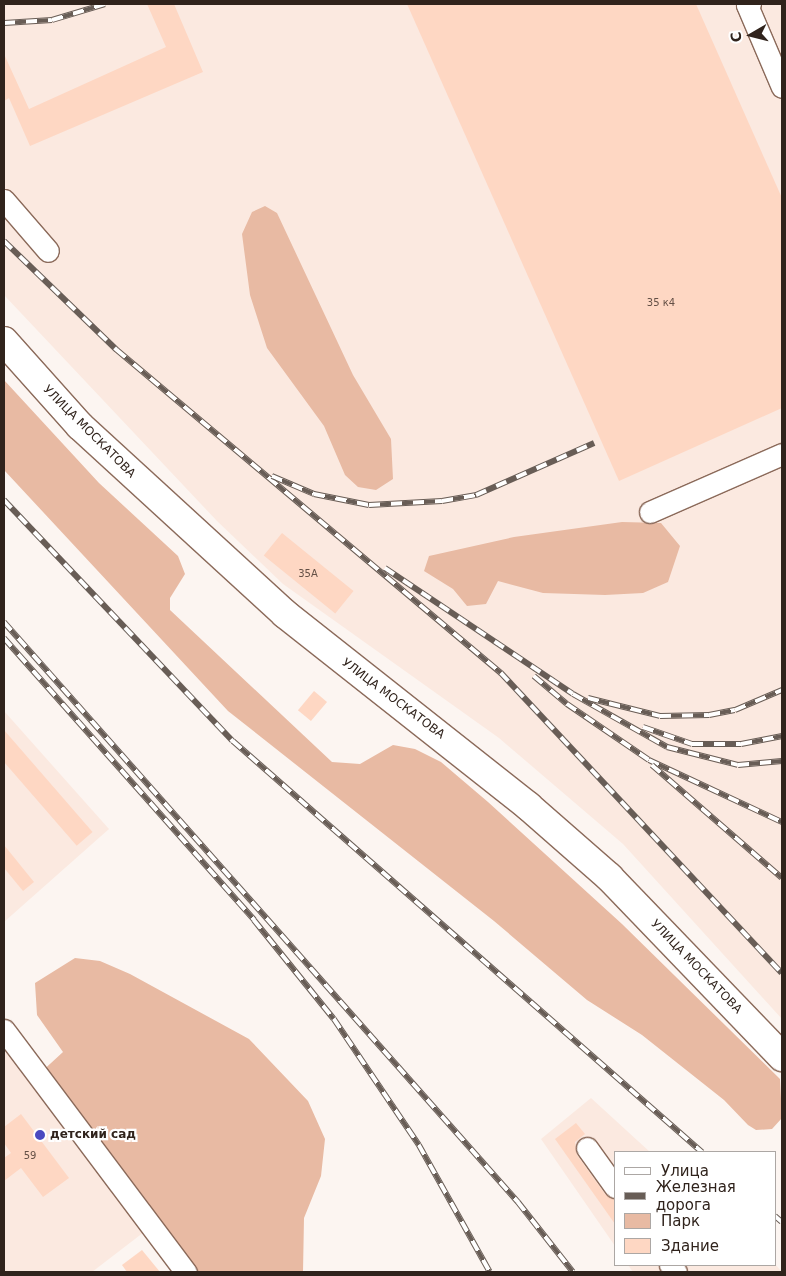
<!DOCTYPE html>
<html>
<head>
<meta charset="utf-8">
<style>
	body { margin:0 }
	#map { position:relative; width:786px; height:1276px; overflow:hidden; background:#fcf5f1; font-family:"DejaVu Sans",sans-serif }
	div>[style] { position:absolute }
	.built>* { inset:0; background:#fbe9e0 }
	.green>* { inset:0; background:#e8baa3 }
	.building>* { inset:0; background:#fed7c3; transform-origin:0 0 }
	.roads { filter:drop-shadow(1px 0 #8b6a5a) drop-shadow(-1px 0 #8b6a5a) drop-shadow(0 1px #8b6a5a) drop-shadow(0 -1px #8b6a5a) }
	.minor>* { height:21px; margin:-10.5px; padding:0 10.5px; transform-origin:10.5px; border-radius:10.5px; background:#fff }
	.major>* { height:28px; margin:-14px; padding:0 14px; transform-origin:14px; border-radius:14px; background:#fff }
	.rail>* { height:5.5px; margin-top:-2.75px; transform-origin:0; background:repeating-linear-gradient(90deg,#fff 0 11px,#685d56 0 22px); box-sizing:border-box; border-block:1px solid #685d56 }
	.dots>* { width:14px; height:14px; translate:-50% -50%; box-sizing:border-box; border:2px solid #fff; border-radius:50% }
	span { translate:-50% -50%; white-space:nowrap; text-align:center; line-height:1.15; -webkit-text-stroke:4.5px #fff; paint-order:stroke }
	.number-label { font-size:10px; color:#645046 }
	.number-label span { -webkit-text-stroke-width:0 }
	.street-label { font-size:12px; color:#30231c }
	.poi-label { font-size:12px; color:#30231c; font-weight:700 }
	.left { translate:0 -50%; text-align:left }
	.frame { position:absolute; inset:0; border:5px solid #30231c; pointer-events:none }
	.legend { position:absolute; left:614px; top:1151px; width:162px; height:115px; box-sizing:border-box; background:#fff; border:1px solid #aca7a4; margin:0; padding:6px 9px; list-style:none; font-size:15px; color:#30231c }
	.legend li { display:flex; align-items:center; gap:10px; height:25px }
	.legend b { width:25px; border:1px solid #aca7a4 }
	.north { position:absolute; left:726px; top:10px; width:50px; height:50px; -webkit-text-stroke:4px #fff; paint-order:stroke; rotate:262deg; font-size:14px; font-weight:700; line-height:20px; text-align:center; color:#30231c }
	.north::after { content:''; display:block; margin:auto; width:18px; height:22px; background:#30231c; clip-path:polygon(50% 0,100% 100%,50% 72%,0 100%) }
</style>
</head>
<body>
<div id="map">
	<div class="built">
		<div style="clip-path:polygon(4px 4px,782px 4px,782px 1019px,623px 844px,499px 738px,283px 584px,217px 521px,4px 295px)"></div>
		<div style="clip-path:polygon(4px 711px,109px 829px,4px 922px)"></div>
		<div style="clip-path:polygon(4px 1040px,148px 1229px,92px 1272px,4px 1272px)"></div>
		<div style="clip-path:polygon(591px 1098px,650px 1152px,615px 1152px,615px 1246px,541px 1139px)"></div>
		<div style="clip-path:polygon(775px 1264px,782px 1272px,633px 1272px,628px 1265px)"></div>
	</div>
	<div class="green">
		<div style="clip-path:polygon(265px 206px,277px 213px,353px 375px,391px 439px,393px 479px,376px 490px,358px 487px,345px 475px,324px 426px,267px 348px,250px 295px,242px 234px,252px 212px)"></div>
		<div style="clip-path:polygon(4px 380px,99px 483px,178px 556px,185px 574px,170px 598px,170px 610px,332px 762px,360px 764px,393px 745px,415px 749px,441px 762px,488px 802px,622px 924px,780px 1079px,782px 1118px,772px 1129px,756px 1130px,748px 1125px,724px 1100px,642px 1035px,587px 1000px,494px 921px,228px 711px,4px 470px)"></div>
		<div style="clip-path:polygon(622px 522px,661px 523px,680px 546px,668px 582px,643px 593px,605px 595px,543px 593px,498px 581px,486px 604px,467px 606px,453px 589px,424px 571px,429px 556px,514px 537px)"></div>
		<div style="clip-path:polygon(75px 958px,100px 961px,130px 974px,249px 1039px,308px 1101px,325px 1139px,321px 1176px,304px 1218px,303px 1272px,181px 1272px,38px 1075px,63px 1052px,37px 1015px,35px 983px)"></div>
	</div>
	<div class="building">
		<div style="clip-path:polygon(147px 4px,174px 4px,203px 72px,30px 146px,9px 98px,4px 101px,4px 54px,29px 109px,166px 47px)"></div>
		<div style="clip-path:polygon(407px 4px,696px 4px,782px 198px,782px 408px,619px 481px)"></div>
		<div style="left:282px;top:533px;width:92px;height:29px;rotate:39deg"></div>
		<div style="left:314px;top:691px;width:17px;height:25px;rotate:40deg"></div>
		<div style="left:4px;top:730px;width:135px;height:21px;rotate:49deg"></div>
		<div style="clip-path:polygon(4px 845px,34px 882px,23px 891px,4px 868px)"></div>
		<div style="clip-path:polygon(21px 1114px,69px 1178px,43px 1197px,21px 1168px,4px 1181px,4px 1158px,11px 1153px,4px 1143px,4px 1127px)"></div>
		<div style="clip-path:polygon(576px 1123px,585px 1134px,575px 1142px,577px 1155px,605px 1194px,615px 1199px,615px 1224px,555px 1139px)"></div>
		<div style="clip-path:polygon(142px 1250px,160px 1272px,127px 1272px,122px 1265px)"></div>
	</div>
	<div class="roads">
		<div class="minor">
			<div style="left:750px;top:4px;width:3px;rotate:162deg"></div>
			<div style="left:747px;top:5px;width:89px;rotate:66.9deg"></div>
			<div style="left:4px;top:200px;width:67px;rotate:49.2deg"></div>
			<div style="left:650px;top:512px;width:144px;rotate:-23.7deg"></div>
			<div style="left:4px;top:1030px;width:303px;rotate:53.1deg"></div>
			<div style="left:587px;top:1148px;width:48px;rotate:54.3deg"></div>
			<div style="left:670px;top:1265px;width:9px;rotate:49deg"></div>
		</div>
		<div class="major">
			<div style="left:4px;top:341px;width:114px;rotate:48.2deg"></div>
			<div style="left:80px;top:426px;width:278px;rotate:42.5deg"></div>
			<div style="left:285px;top:614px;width:310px;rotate:38.3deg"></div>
			<div style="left:528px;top:806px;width:108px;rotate:41.2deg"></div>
			<div style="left:609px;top:877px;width:250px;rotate:46.1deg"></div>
		</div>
	</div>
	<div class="rail">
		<div style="left:4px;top:23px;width:48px;rotate:-3.6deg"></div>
		<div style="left:52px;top:20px;width:55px;rotate:-16.8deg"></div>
		<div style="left:4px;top:241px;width:157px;rotate:44deg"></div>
		<div style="left:117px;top:350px;width:502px;rotate:40.07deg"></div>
		<div style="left:501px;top:673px;width:411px;rotate:46.9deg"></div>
		<div style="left:272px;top:476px;width:46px;rotate:23.2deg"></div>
		<div style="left:314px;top:494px;width:56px;rotate:11.3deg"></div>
		<div style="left:369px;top:505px;width:73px;rotate:-3.1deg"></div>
		<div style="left:442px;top:501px;width:35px;rotate:-10deg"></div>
		<div style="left:476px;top:495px;width:129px;rotate:-23.8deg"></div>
		<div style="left:4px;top:500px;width:332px;rotate:46.5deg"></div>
		<div style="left:233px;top:741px;width:624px;rotate:41.23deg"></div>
		<div style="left:385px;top:568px;width:226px;rotate:33.8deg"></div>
		<div style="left:573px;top:694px;width:108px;rotate:29.4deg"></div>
		<div style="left:667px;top:747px;width:73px;rotate:14.2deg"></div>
		<div style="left:738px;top:765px;width:44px;rotate:-5.2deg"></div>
		<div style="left:4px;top:622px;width:775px;rotate:48.45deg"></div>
		<div style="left:518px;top:1202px;width:89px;rotate:51.8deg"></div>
		<div style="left:4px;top:638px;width:377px;rotate:48.4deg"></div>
		<div style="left:254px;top:920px;width:127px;rotate:51.1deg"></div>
		<div style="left:334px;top:1019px;width:152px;rotate:56deg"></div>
		<div style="left:419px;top:1145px;width:145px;rotate:60.8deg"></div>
		<div style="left:534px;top:676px;width:43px;rotate:40.3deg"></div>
		<div style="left:567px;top:704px;width:99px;rotate:34.3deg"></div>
		<div style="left:649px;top:760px;width:147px;rotate:25deg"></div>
		<div style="left:588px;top:698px;width:74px;rotate:14deg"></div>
		<div style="left:660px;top:716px;width:49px;rotate:-1.2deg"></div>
		<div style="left:709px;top:715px;width:26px;rotate:-11deg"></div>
		<div style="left:735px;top:710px;width:51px;rotate:-23.1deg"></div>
		<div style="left:643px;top:727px;width:52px;rotate:19.1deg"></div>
		<div style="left:692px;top:744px;width:49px"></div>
		<div style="left:741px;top:744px;width:42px;rotate:-11deg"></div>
		<div style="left:652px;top:765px;width:172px;rotate:41deg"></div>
		<div style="left:775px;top:1216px;width:9px;rotate:41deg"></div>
	</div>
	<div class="dots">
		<div style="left:40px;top:1135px;background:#4b49c0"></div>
	</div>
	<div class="number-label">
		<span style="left:661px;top:303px">35 к4</span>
		<span style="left:308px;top:574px">35А</span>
		<span style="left:30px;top:1156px">59</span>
	</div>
	<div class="street-label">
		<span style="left:89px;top:432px;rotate:45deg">УЛИЦА МОСКАТОВА</span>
		<span style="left:393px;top:699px;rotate:37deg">УЛИЦА МОСКАТОВА</span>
		<span style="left:696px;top:967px;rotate:46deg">УЛИЦА МОСКАТОВА</span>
	</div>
	<div class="poi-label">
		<span class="left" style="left:50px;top:1135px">детский сад</span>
	</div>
	<div class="frame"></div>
	<ul class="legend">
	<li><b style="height:6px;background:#fff"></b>Улица</li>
	<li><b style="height:6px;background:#685d56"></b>Железная дорога</li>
	<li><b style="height:14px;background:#e8baa3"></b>Парк</li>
	<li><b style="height:14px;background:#fed7c3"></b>Здание</li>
	</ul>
	<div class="north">С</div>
</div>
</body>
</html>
